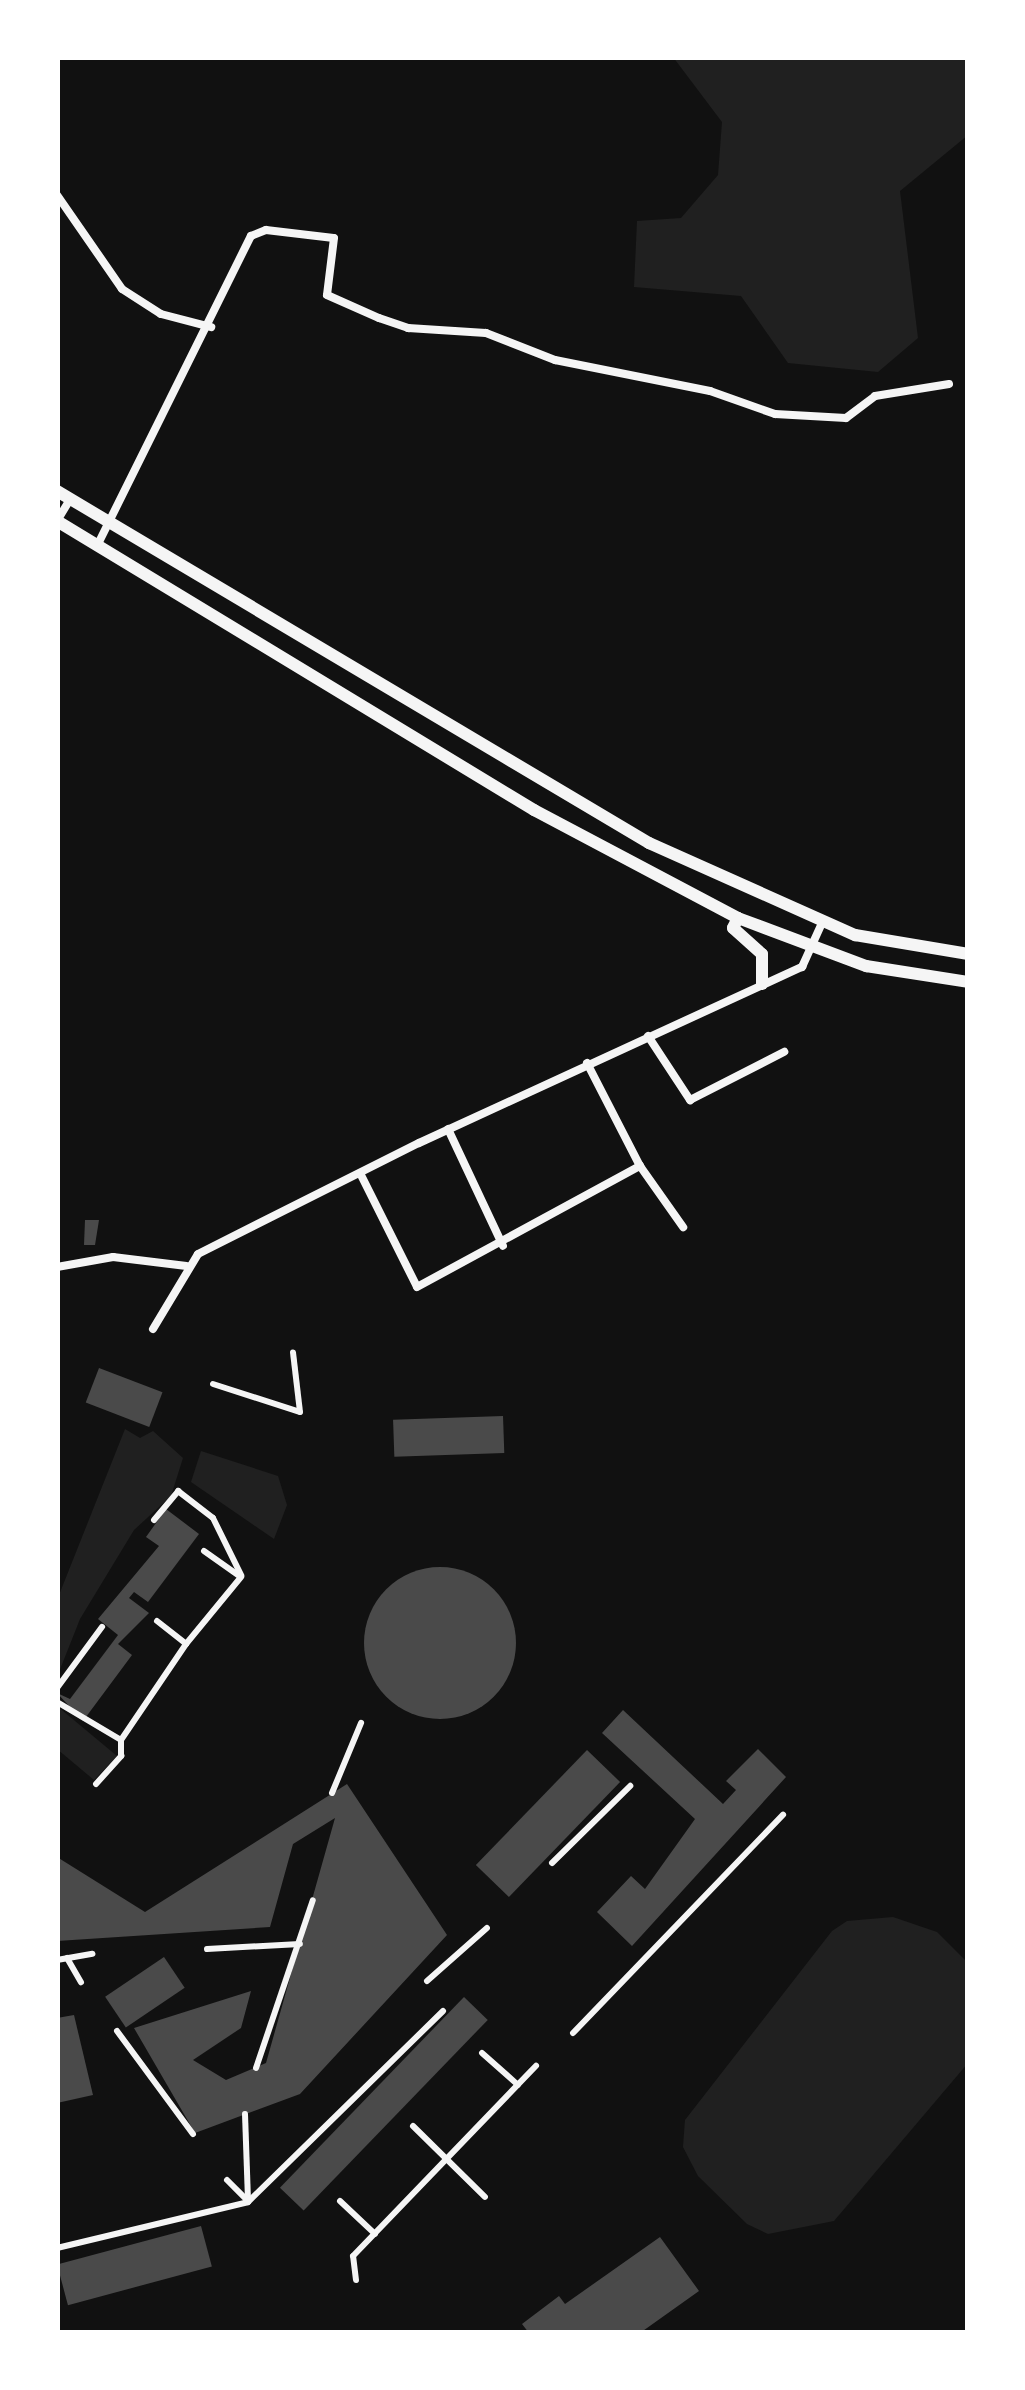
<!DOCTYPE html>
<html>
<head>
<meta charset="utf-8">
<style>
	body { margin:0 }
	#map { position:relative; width:1025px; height:2390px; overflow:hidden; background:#111; font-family:"Times New Roman",serif }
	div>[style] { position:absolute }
	.green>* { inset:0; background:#202020 }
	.building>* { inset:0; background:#4a4a4a; transform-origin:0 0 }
	.round { border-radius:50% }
	.pedestrian>* { height:6px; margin:-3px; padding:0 3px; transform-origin:3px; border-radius:3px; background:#f5f5f5 }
	.minor>* { height:8px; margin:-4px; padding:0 4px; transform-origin:4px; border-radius:4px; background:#f5f5f5 }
	.secondary>* { height:12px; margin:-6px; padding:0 6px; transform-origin:6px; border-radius:6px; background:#f5f5f5 }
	span { translate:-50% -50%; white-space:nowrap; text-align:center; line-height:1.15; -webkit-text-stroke:9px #fff; paint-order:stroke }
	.frame { position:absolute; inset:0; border:60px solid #fff; pointer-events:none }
</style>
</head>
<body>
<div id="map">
	<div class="green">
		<div style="clip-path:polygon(673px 57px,968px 57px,968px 135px,900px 191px,918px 338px,878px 372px,788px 363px,741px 296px,634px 287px,637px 221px,681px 218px,718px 175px,722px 122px)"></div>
		<div style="clip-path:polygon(125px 1429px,140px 1438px,153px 1431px,183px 1458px,171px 1496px,134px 1530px,80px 1619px,57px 1677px,57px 1600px)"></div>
		<div style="clip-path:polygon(201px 1451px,278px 1476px,287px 1505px,274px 1539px,191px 1482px)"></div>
		<div style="clip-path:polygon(57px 1706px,117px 1756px,94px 1780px,57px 1749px)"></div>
		<div style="clip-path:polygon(893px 1917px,937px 1932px,968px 1963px,968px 2063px,834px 2221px,768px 2234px,747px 2224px,698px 2176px,683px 2147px,685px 2120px,832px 1931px,847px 1921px)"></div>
	</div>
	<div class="building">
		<div style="clip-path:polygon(85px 1220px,99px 1220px,95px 1245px,84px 1245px)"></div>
		<div style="left:99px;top:1368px;width:68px;height:37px;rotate:21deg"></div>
		<div style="left:503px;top:1416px;width:37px;height:110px;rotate:88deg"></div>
		<div style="clip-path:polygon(166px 1509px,199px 1534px,148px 1602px,134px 1592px,129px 1598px,149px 1613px,118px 1644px,132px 1655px,83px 1721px,57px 1693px,70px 1699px,118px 1635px,98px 1619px,159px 1546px,146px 1537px)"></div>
		<div class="round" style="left:364px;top:1567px;width:152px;height:152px"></div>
		<div style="clip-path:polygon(623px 1710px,723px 1804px,736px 1790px,726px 1781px,758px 1749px,786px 1777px,632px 1946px,597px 1912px,631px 1876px,645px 1889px,695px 1819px,602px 1733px)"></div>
		<div style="left:587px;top:1750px;width:46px;height:160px;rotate:44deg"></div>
		<div style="clip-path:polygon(347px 1784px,447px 1935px,300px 2094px,195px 2133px,134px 2028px,251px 1991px,241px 2028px,193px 2060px,226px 2080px,266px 2063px,335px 1818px,293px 1844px,270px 1927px,57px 1941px,57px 1857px,145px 1912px)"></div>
		<div style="left:164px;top:1957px;width:37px;height:71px;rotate:56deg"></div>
		<div style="left:464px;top:1997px;width:33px;height:265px;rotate:44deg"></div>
		<div style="clip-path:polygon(74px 2015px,93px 2095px,57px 2103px,57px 2018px)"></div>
		<div style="left:201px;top:2226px;width:42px;height:149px;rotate:75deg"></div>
		<div style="clip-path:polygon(660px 2237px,699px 2291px,640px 2333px,529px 2333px,522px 2324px,559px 2296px,565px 2304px)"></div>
	</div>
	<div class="pedestrian">
		<div style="left:213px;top:1384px;width:91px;rotate:17.8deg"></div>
		<div style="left:300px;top:1412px;width:60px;rotate:-96.7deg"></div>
		<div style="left:154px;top:1520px;width:38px;rotate:-50deg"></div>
		<div style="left:178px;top:1491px;width:44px;rotate:37.6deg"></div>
		<div style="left:213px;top:1518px;width:64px;rotate:63.8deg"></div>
		<div style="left:204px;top:1551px;width:42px;rotate:35.2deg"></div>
		<div style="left:157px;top:1621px;width:37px;rotate:38deg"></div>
		<div style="left:57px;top:1688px;width:76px;rotate:-53.6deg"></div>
		<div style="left:57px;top:1702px;width:74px;rotate:30.7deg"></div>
		<div style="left:96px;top:1784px;width:38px;rotate:-48deg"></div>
		<div style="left:121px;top:1756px;width:16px;rotate:-90deg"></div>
		<div style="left:121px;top:1740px;width:116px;rotate:-55.9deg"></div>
		<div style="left:186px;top:1644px;width:87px;rotate:-50.6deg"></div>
		<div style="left:332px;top:1793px;width:76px;rotate:-67.5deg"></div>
		<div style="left:552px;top:1863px;width:110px;rotate:-44.6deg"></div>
		<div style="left:207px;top:1949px;width:93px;rotate:-3.1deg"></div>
		<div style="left:67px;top:1958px;width:28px;rotate:60deg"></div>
		<div style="left:57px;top:1960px;width:36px;rotate:-10deg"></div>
		<div style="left:427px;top:1981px;width:80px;rotate:-41.5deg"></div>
		<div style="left:117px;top:2031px;width:128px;rotate:53.6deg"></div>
		<div style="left:573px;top:2033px;width:303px;rotate:-46.1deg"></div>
		<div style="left:482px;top:2053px;width:48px;rotate:41.6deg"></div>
		<div style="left:256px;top:2068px;width:177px;rotate:-71.3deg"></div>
		<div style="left:245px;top:2114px;width:88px;rotate:88deg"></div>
		<div style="left:413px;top:2126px;width:101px;rotate:44.6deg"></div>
		<div style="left:227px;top:2180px;width:27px;rotate:45deg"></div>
		<div style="left:340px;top:2201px;width:48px;rotate:43.3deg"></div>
		<div style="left:57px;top:2248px;width:196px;rotate:-13.5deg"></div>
		<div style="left:248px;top:2202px;width:273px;rotate:-44.4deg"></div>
		<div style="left:356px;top:2280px;width:24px;rotate:-97deg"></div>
		<div style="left:353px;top:2256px;width:264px;rotate:-46.1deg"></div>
	</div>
	<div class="minor">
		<div style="left:57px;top:195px;width:114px;rotate:55.3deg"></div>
		<div style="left:122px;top:289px;width:46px;rotate:32.7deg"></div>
		<div style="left:161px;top:314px;width:52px;rotate:14.6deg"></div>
		<div style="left:57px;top:521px;width:26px;rotate:-59deg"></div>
		<div style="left:98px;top:544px;width:344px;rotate:-63.6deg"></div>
		<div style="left:251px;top:236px;width:16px;rotate:-22deg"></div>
		<div style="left:266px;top:230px;width:68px;rotate:6.7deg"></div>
		<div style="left:334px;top:238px;width:57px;rotate:97deg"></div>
		<div style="left:327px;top:295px;width:57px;rotate:23.9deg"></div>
		<div style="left:379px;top:318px;width:31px;rotate:19deg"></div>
		<div style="left:408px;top:328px;width:78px;rotate:3.7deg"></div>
		<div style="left:486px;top:333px;width:74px;rotate:21.4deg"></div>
		<div style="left:555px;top:360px;width:158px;rotate:11.3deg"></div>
		<div style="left:710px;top:391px;width:69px;rotate:19.5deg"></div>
		<div style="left:775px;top:414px;width:71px;rotate:3.2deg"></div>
		<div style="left:846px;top:418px;width:36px;rotate:-37deg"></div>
		<div style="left:875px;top:396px;width:75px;rotate:-9.2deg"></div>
		<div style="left:648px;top:1036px;width:77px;rotate:56.7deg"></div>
		<div style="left:690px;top:1100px;width:106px;rotate:-27.1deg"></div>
		<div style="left:587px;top:1063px;width:116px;rotate:62.8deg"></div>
		<div style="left:448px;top:1129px;width:129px;rotate:64.8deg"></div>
		<div style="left:360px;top:1173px;width:127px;rotate:63.4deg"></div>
		<div style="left:417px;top:1287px;width:254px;rotate:-28.5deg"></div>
		<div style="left:640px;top:1166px;width:75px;rotate:54.8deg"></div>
		<div style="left:57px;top:1267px;width:57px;rotate:-10.1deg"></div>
		<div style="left:113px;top:1257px;width:74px;rotate:7deg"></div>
		<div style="left:153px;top:1329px;width:87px;rotate:-59deg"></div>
		<div style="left:198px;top:1254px;width:247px;rotate:-26.7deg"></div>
		<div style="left:419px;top:1143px;width:422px;rotate:-24.7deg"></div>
		<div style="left:802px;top:967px;width:48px;rotate:-65.6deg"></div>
	</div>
	<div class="secondary">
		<div style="left:57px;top:491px;width:689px;rotate:30.74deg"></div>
		<div style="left:649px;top:843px;width:226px;rotate:24.1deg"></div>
		<div style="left:855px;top:935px;width:115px;rotate:9.5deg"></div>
		<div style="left:57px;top:521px;width:558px;rotate:31.21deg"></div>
		<div style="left:534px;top:810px;width:231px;rotate:27.9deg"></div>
		<div style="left:738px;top:918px;width:137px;rotate:20.6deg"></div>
		<div style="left:866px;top:966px;width:103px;rotate:8.9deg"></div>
		<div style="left:738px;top:918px;width:11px;rotate:117deg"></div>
		<div style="left:733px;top:928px;width:39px;rotate:42deg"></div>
		<div style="left:762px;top:954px;width:30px;rotate:90deg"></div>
	</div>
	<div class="frame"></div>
</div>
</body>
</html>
